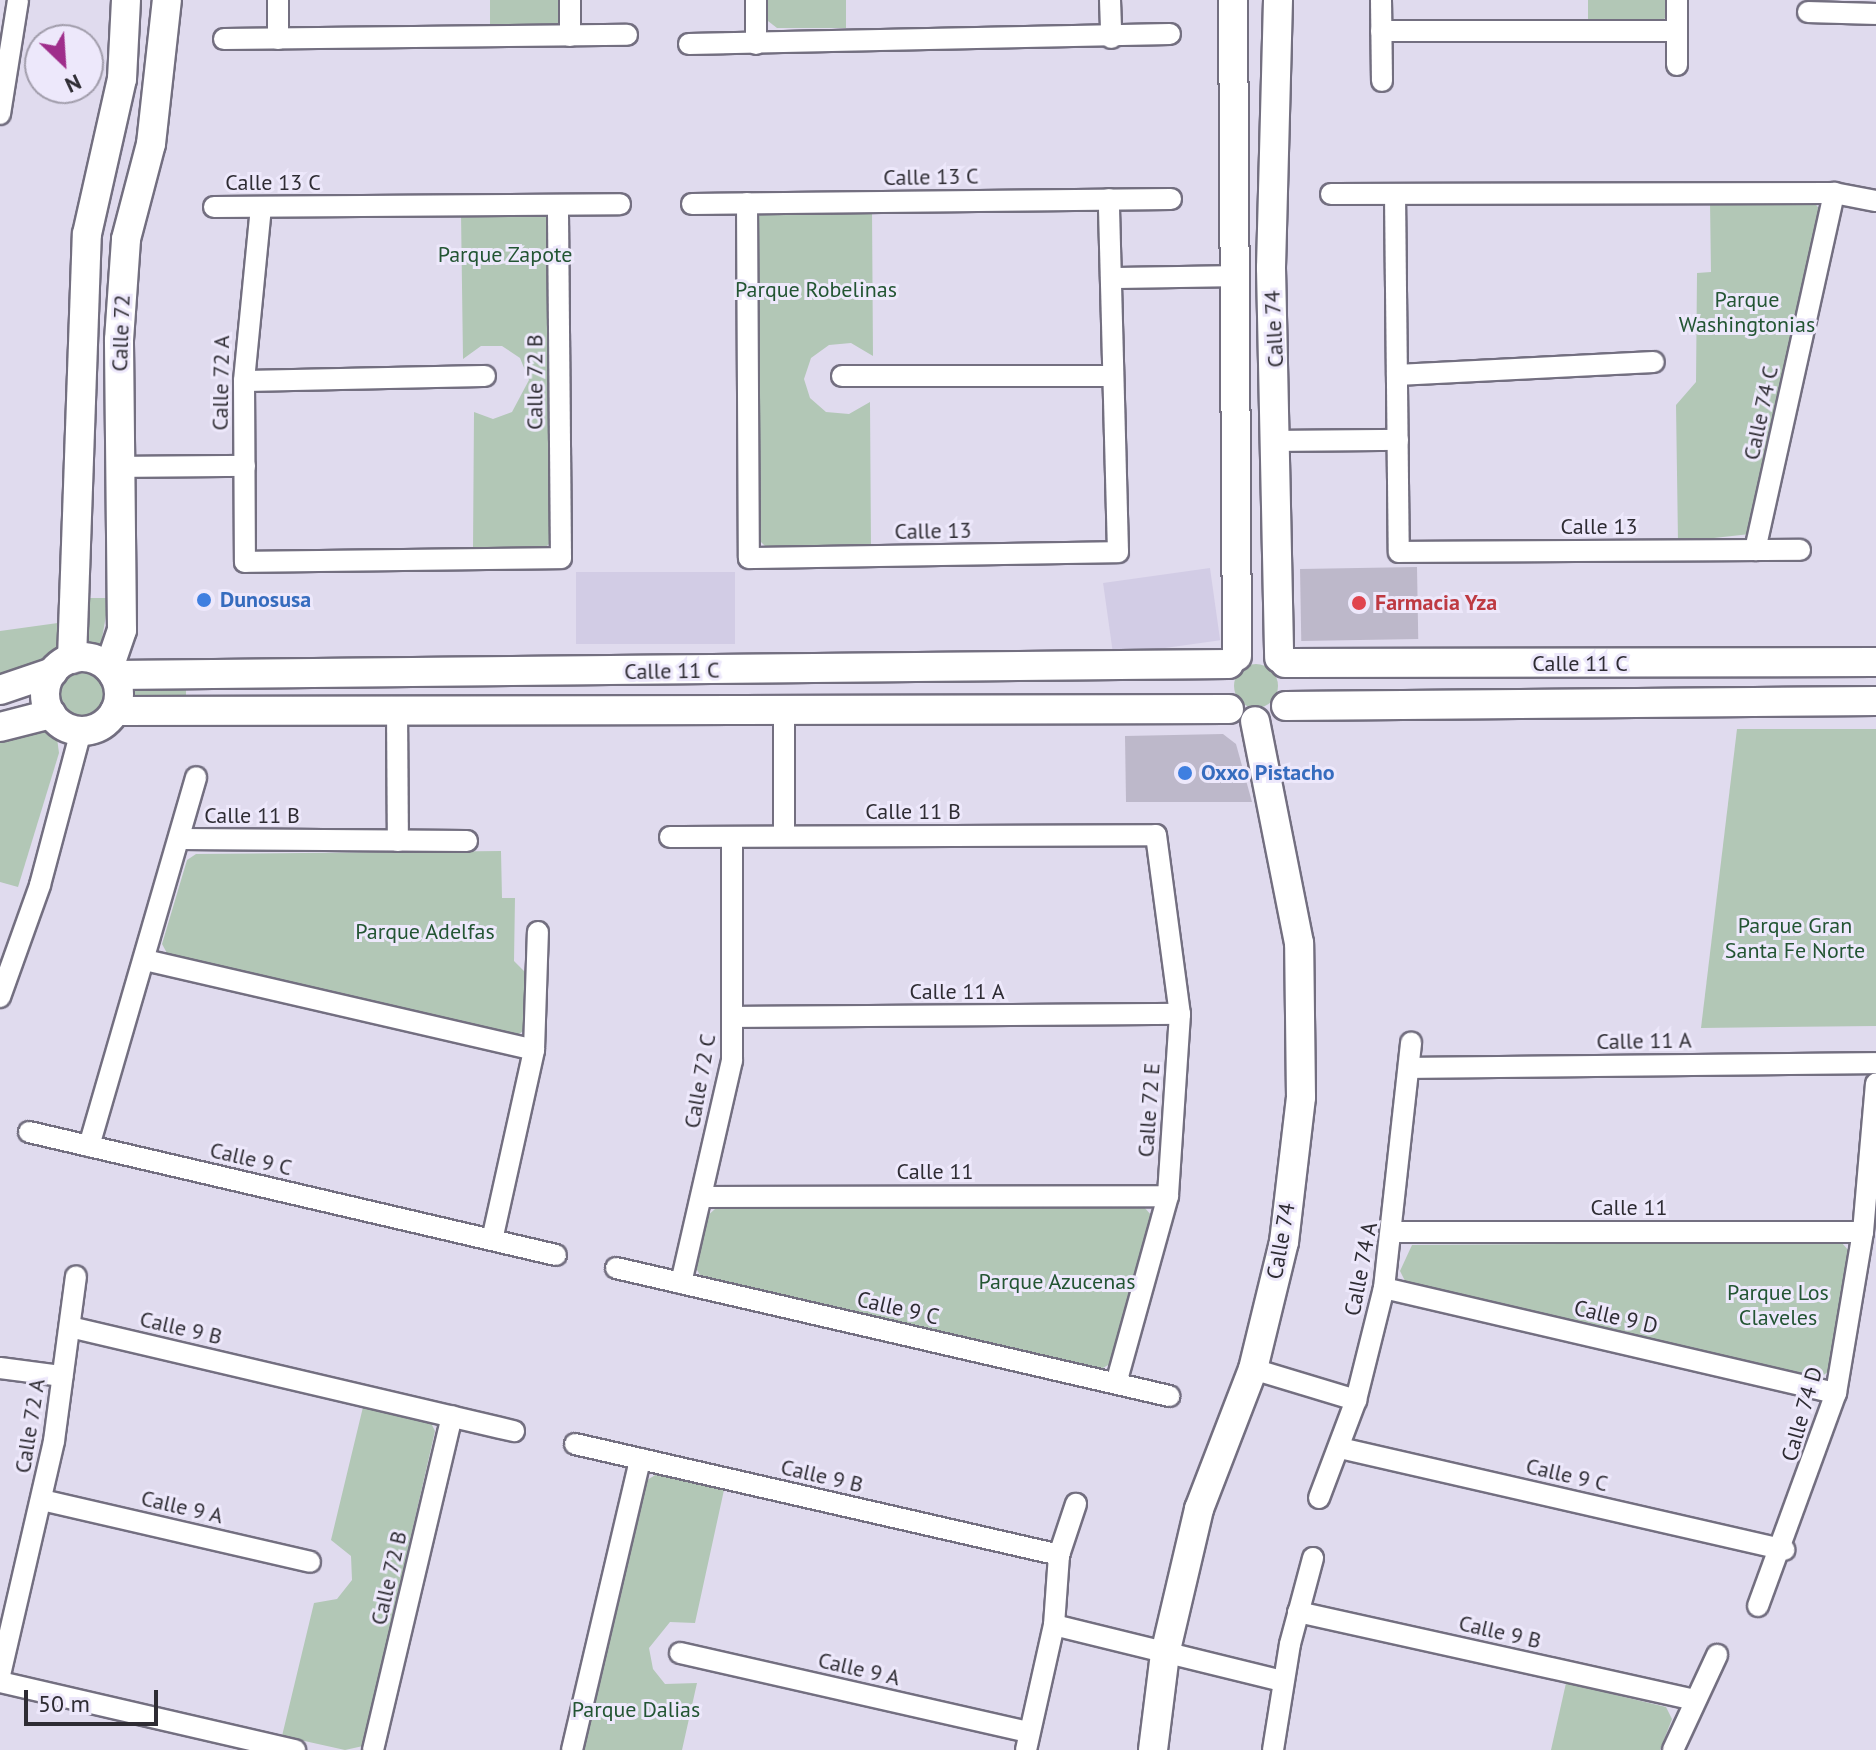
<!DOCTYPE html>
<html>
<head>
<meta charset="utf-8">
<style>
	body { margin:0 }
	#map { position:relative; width:1876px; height:1750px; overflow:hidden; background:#e0dbee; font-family:"PT Sans",sans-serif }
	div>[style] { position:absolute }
	.built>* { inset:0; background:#d2cce5; transform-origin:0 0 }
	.green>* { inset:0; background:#b2c7b6; transform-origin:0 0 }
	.round { border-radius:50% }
	.building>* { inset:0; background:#bdb8ca; transform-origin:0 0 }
	.roads { filter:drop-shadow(2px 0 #736f80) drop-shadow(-2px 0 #736f80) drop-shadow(0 2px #736f80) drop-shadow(0 -2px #736f80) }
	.street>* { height:20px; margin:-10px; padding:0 10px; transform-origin:10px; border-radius:10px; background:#fff }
	.secondary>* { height:28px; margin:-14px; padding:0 14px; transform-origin:14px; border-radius:14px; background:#fff }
	.secondary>.ring { margin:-14px; padding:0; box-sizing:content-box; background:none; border:28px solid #fff; border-radius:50% }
	.dots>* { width:22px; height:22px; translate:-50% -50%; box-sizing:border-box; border:4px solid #ede8fb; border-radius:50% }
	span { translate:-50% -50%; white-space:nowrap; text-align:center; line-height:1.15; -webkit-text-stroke:6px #ede8fb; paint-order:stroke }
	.street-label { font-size:22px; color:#2e2c33 }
	.park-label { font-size:22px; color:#235533 }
	.shop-label { font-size:22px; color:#366cbe; font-weight:700 }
	.left { translate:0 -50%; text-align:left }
	.health-label { font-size:22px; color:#be3a42; font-weight:700 }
	.north { position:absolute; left:24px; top:24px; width:80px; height:80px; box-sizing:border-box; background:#ede8fb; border:2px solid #a19dab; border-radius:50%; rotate:155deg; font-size:22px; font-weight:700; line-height:32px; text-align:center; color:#2e2c33 }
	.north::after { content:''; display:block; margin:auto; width:28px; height:36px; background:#9f2e8b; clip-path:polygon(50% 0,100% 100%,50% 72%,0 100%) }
	.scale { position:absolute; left:24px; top:1690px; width:134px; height:36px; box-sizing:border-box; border:4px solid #2e2c33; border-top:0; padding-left:10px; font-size:24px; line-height:28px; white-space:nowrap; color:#2e2c33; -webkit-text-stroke:6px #ede8fb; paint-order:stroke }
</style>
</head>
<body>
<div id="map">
	<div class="built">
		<div style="left:1210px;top:568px;width:73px;height:108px;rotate:82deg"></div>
		<div style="left:735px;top:572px;width:72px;height:159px;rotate:90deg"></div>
	</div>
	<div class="green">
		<div style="clip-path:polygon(490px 0,560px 0,560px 22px,552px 31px,490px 31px)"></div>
		<div style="clip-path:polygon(768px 0,846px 0,846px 28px,777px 28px,768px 21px)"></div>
		<div style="clip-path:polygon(1588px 0,1669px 0,1669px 15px,1660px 22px,1588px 22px)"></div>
		<div style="clip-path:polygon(1813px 201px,1821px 211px,1750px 534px,1678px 542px,1676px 405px,1696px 382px,1697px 273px,1711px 272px,1710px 202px)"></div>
		<div style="clip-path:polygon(872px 209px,873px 356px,851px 343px,829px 345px,811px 358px,804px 379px,810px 398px,826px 412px,849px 414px,870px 402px,871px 547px,767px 548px,759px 540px,756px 219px,764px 211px)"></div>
		<div style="clip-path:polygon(539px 212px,548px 218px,551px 542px,543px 550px,473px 550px,474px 412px,493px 419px,512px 412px,529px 380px,520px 358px,502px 346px,481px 346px,463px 359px,461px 213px)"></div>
		<div style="clip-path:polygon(89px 598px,109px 598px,100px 650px,83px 647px)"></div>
		<div style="clip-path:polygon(65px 622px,56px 656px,0 679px,0 631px)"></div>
		<div class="round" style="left:1234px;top:664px;width:44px;height:44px"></div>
		<div class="round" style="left:60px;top:673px;width:44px;height:44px"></div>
		<div style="left:186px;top:688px;width:10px;height:57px;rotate:90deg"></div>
		<div style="clip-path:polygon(1737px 729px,1876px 729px,1876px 1026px,1701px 1028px)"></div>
		<div style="clip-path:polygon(46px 732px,57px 738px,59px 753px,18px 887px,0 882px,0 741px)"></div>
		<div style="clip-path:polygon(501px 851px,502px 898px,515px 898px,514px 961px,527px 974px,528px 1028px,516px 1036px,168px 955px,162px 944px,187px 860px,196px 854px)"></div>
		<div style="clip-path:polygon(1144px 1207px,1152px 1216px,1133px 1295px,1112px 1363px,1101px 1369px,701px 1277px,695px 1266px,706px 1217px,715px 1209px)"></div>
		<div style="clip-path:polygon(1841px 1242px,1850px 1252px,1842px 1309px,1828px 1372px,1819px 1378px,1405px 1281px,1400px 1271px,1412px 1245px)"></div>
		<div style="clip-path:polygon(363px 1407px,430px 1421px,435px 1431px,363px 1746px,345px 1750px,282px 1736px,314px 1603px,337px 1599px,352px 1580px,351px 1556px,331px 1540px)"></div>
		<div style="clip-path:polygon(657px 1474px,724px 1490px,695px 1623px,670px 1622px,649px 1648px,653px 1669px,665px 1684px,697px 1683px,682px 1750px,584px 1750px,647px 1480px)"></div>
		<div style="clip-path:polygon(1566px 1683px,1666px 1707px,1672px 1719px,1660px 1750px,1551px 1750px)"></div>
	</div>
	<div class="building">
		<div style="left:1417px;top:567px;width:72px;height:117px;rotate:89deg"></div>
		<div style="clip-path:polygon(1223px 734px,1236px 744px,1252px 802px,1126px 802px,1125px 736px)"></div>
	</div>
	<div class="roads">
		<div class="street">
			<div style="left:570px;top:0;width:36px;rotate:90deg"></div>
			<div style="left:756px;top:0;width:44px;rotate:90deg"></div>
			<div style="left:1110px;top:0;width:38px;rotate:88deg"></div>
			<div style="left:1381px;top:0;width:81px;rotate:89.3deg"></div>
			<div style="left:1677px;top:0;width:65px;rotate:90deg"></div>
			<div style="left:1808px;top:12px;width:68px;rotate:1.7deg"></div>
			<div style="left:1381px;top:31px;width:296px"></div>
			<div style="left:224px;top:39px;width:403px;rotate:-0.6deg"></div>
			<div style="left:278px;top:39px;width:39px;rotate:-90deg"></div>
			<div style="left:689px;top:44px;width:481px;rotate:-1.2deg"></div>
			<div style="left:0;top:114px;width:115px;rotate:-81deg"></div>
			<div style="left:1331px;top:194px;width:503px;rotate:-0.11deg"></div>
			<div style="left:1834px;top:193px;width:43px;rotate:10.8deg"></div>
			<div style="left:1395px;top:194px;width:358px;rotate:89.4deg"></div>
			<div style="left:1399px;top:552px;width:401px;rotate:-0.3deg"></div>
			<div style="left:747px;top:203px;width:355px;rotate:89.7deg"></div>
			<div style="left:749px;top:558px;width:369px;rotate:-0.9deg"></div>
			<div style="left:1118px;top:552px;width:353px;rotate:-91.5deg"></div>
			<div style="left:692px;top:204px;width:479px;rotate:-0.6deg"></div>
			<div style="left:214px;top:207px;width:406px;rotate:-0.4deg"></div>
			<div style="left:261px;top:207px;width:175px;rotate:95.6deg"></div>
			<div style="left:244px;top:381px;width:181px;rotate:89.7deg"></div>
			<div style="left:245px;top:562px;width:316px;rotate:-0.7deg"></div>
			<div style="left:561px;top:558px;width:353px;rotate:-90.5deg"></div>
			<div style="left:1111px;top:278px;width:121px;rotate:-0.9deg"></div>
			<div style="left:1397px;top:375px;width:257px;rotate:-2.9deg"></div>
			<div style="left:842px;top:376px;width:267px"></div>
			<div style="left:244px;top:381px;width:241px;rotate:-1.2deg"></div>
			<div style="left:1279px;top:441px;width:119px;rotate:-0.5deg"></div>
			<div style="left:120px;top:467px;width:125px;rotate:-0.5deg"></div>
			<div style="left:1755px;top:550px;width:366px;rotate:-77.5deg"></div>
			<div style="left:784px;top:707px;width:129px;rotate:90deg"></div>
			<div style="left:397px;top:710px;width:131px;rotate:89.6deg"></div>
			<div style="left:670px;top:837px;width:486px;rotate:-0.2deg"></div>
			<div style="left:1156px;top:835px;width:181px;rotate:82.4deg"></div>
			<div style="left:1180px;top:1014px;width:182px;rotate:93.8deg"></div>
			<div style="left:1168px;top:1196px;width:194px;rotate:105.5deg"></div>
			<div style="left:181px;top:839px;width:286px;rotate:0.4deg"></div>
			<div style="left:145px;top:960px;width:399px;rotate:13deg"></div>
			<div style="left:0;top:997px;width:119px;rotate:-70.3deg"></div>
			<div style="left:40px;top:885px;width:159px;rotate:-75.1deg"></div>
			<div style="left:735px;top:1017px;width:445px;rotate:-0.4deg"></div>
			<div style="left:1412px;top:1068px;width:464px;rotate:-0.6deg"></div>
			<div style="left:29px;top:1132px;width:541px;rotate:13.14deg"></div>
			<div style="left:89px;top:1146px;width:384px;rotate:-73.8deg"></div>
			<div style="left:702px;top:1197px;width:466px;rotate:-0.1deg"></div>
			<div style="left:1394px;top:1232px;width:469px"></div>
			<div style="left:492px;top:1240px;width:195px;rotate:-77.5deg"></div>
			<div style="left:534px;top:1050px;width:118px;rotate:-88.1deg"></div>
			<div style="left:616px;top:1268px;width:568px;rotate:13.03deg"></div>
			<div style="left:681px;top:1283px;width:228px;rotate:-77.1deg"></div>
			<div style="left:732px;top:1061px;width:224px;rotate:-90deg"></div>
			<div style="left:1384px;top:1288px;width:464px;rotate:13.1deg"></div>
			<div style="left:70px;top:1327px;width:456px;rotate:13.2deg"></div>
			<div style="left:0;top:1368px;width:63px;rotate:7.4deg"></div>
			<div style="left:1253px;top:1369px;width:108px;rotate:16.8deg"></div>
			<div style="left:575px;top:1444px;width:497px;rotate:12.9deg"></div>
			<div style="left:1340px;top:1448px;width:456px;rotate:12.9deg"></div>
			<div style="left:1319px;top:1498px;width:105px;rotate:-69.3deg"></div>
			<div style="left:1356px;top:1400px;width:115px;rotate:-76deg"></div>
			<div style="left:1384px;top:1288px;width:247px;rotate:-83.7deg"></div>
			<div style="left:42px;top:1500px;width:275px;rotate:13deg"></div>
			<div style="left:1758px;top:1606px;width:227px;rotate:-69.9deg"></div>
			<div style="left:1836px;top:1393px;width:163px;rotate:-80.5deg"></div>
			<div style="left:1863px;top:1232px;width:149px;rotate:-85deg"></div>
			<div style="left:1298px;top:1612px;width:403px;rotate:12.5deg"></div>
			<div style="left:1054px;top:1625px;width:235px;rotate:13.8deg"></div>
			<div style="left:680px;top:1653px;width:356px;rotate:12.8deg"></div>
			<div style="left:0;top:1675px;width:240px;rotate:-77deg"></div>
			<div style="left:54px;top:1441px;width:166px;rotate:-82.4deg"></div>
			<div style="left:0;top:1682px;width:303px;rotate:13deg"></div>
			<div style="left:373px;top:1750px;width:343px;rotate:-76.7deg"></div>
			<div style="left:572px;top:1750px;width:299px;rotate:-76.8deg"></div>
			<div style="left:1026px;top:1750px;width:128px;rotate:-77.4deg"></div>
			<div style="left:1054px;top:1625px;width:70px;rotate:-85.9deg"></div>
			<div style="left:1059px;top:1555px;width:54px;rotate:-71.6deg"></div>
			<div style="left:1273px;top:1750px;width:107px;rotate:-80.9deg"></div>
			<div style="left:1290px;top:1644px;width:89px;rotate:-75deg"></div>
			<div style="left:1673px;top:1750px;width:105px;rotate:-65.1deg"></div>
		</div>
		<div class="secondary">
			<div style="left:1233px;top:0;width:656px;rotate:89.65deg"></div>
			<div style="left:1278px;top:0;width:268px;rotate:91.5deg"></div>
			<div style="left:1271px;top:268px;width:390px;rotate:88.8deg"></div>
			<div class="ring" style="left:45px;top:657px;width:46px;height:46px"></div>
			<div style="left:72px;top:659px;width:425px;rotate:-88deg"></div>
			<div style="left:87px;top:234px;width:159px;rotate:-77.3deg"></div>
			<div style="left:122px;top:79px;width:79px;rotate:-87.1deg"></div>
			<div style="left:1285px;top:663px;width:591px;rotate:-0.1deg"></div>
			<div style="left:109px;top:668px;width:40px;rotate:-71.1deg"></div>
			<div style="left:122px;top:630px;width:290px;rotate:-90.6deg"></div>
			<div style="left:119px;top:340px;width:101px;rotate:-86deg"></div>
			<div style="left:126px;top:239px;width:98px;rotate:-75.3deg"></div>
			<div style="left:151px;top:144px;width:145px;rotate:-83.7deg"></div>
			<div style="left:114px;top:675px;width:1115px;rotate:-0.57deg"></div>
			<div style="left:0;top:690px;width:56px;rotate:-18.8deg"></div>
			<div style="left:1286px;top:706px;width:590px;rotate:-0.49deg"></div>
			<div style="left:115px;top:711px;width:1114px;rotate:-0.1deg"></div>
			<div style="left:0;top:727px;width:53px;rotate:-14.3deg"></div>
			<div style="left:1153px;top:1750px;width:97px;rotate:-82.9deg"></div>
			<div style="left:1165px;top:1654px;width:149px;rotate:-76.8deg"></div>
			<div style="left:1199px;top:1509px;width:150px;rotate:-68.9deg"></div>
			<div style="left:1253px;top:1369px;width:131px;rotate:-76.3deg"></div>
			<div style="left:1284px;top:1242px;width:146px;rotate:-83.3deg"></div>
			<div style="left:1301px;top:1097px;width:154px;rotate:-90.7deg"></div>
			<div style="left:1299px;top:943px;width:226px;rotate:-101.2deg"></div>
		</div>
	</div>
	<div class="dots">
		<div style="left:204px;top:600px;background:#3f7fe0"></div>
		<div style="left:1359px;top:603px;background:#e0444e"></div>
		<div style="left:1185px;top:773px;background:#3f7fe0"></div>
	</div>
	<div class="street-label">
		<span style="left:931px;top:177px;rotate:-1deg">Calle 13 C</span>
		<span style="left:273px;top:183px">Calle 13 C</span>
		<span style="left:1274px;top:329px;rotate:-93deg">Calle 74</span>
		<span style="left:121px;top:333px;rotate:-88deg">Calle 72</span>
		<span style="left:535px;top:382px;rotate:-90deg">Calle 72 B</span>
		<span style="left:221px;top:383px;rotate:-89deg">Calle 72 A</span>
		<span style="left:1761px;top:413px;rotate:-78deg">Calle 74 C</span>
		<span style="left:1599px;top:527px">Calle 13</span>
		<span style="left:933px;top:531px;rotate:-1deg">Calle 13</span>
		<span style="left:1580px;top:664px">Calle 11 C</span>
		<span style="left:672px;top:671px;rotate:-1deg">Calle 11 C</span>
		<span style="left:913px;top:812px">Calle 11 B</span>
		<span style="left:252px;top:816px">Calle 11 B</span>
		<span style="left:957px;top:992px">Calle 11 A</span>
		<span style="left:1644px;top:1041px;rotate:-1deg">Calle 11 A</span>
		<span style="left:700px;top:1081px;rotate:-80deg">Calle 72 C</span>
		<span style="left:1149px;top:1110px;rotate:-86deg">Calle 72 E</span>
		<span style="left:251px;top:1159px;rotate:13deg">Calle 9 C</span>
		<span style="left:935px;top:1172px">Calle 11</span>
		<span style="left:1629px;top:1208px">Calle 11</span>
		<span style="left:1281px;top:1241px;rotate:-80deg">Calle 74</span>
		<span style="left:1361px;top:1269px;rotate:-79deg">Calle 74 A</span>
		<span style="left:898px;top:1308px;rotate:13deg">Calle 9 C</span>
		<span style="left:1616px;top:1317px;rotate:13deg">Calle 9 D</span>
		<span style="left:181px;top:1328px;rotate:13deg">Calle 9 B</span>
		<span style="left:1802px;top:1414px;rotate:-74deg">Calle 74 D</span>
		<span style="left:30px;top:1426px;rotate:-81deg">Calle 72 A</span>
		<span style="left:1567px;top:1475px;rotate:13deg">Calle 9 C</span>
		<span style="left:822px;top:1476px;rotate:13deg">Calle 9 B</span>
		<span style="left:182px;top:1507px;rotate:13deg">Calle 9 A</span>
		<span style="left:389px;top:1578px;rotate:-77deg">Calle 72 B</span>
		<span style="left:1500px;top:1632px;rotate:13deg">Calle 9 B</span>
		<span style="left:859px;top:1669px;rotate:13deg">Calle 9 A</span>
	</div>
	<div class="park-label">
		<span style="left:505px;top:255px">Parque Zapote</span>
		<span style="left:816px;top:290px">Parque Robelinas</span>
		<span style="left:1747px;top:312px">Parque<br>Washingtonias</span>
		<span style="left:1795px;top:938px">Parque Gran<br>Santa Fe Norte</span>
		<span style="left:425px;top:932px">Parque Adelfas</span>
		<span style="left:1057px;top:1282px">Parque Azucenas</span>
		<span style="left:1778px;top:1305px">Parque Los<br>Claveles</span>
		<span style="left:636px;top:1710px">Parque Dalias</span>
	</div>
	<div class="shop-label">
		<span class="left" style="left:220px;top:600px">Dunosusa</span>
		<span class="left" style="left:1201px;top:773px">Oxxo Pistacho</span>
	</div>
	<div class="health-label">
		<span class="left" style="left:1375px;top:603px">Farmacia Yza</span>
	</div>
	<div class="north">N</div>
	<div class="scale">50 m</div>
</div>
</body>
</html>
